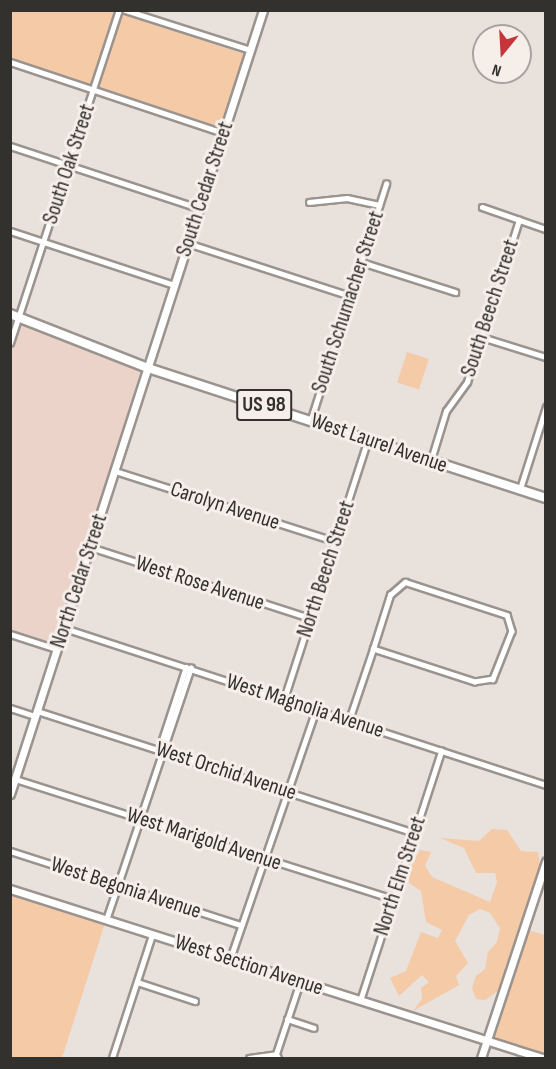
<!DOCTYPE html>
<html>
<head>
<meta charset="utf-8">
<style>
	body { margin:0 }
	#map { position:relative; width:556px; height:1069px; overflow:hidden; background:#e9e1dc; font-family:"Sofia Sans Condensed",sans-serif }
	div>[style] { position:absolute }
	.education>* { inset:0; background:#ecd3ca }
	.green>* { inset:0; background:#f5caa7; transform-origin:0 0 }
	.roads { filter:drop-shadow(2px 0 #9a938e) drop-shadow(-2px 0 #9a938e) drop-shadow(0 2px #9a938e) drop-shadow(0 -2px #9a938e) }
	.street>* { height:4.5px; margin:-2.25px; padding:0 2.25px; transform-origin:2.25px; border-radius:2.25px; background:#fff }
	.secondary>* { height:7px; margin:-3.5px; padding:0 3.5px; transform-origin:3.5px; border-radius:3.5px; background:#fff }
	.primary>* { height:8px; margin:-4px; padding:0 4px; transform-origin:4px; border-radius:4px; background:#fff }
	span { translate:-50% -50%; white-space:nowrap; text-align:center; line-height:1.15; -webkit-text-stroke:6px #f6efe9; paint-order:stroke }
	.shield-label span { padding:2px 4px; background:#f6efe9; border:2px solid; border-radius:4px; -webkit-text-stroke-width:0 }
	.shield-label { font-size:21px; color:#33312e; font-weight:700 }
	.street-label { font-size:22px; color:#33312e }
	.frame { position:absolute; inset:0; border:12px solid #33312e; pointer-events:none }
	.north { position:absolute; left:472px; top:24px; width:60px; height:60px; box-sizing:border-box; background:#f6efe9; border:2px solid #a8a39e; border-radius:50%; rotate:198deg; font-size:16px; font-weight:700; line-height:24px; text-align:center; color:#33312e }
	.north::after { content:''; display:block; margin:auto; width:21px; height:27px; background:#c5363a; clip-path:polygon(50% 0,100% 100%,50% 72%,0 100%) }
</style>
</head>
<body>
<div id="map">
	<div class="education">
		<div style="clip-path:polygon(20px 322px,141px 370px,55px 645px,11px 630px,10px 352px)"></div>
	</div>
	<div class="green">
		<div style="clip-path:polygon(11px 10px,114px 11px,244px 54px,220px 127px,11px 58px)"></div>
		<div style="left:407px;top:352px;width:23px;height:32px;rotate:18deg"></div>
		<div style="clip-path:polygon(492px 829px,507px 830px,521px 851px,538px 852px,540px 865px,525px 912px,524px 935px,506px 964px,502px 988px,485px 1000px,476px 999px,472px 988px,476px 976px,485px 969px,488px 952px,497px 942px,500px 928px,490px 913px,480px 909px,469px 915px,455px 941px,468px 963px,456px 976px,459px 985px,413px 1011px,422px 999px,421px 988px,429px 982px,422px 975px,399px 996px,390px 978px,406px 971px,421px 932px,438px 938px,442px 930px,426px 922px,421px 891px,409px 883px,409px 870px,420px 850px,431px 852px,425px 866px,432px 877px,490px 902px,497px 882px,495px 873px,476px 873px,464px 848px,440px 838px,479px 841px)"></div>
		<div style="clip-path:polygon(10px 892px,106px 920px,62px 1058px,11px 1058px)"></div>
		<div style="clip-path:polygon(528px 930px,545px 935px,545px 1056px,491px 1038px)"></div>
	</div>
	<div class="roads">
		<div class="street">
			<div style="left:125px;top:10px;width:131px;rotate:17.7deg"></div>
			<div style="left:10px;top:62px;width:225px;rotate:18.4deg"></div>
			<div style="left:10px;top:146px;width:199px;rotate:18.2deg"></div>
			<div style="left:309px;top:202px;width:38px;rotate:-6deg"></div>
			<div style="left:347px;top:198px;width:33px;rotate:12deg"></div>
			<div style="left:482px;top:207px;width:68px;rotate:19deg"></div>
			<div style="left:10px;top:231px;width:173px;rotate:18.2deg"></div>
			<div style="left:187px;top:243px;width:171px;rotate:18deg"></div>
			<div style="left:361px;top:262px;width:99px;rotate:17.7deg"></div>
			<div style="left:482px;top:337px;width:67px;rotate:17.4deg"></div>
			<div style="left:10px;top:343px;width:350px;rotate:-71.9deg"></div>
			<div style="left:311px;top:419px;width:247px;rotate:-72.3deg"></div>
			<div style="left:431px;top:460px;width:51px;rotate:-73deg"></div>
			<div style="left:446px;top:411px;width:36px;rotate:-54deg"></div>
			<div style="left:467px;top:382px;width:170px;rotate:-72.2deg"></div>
			<div style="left:115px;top:471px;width:230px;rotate:17.7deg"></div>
			<div style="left:520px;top:489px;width:86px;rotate:-72.4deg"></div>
			<div style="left:90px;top:547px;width:231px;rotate:17.9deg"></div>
			<div style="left:405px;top:582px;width:107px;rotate:17.9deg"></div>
			<div style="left:507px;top:615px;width:17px;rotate:73deg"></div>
			<div style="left:512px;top:631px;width:52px;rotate:111.6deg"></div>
			<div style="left:493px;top:679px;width:18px;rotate:171deg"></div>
			<div style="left:475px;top:682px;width:107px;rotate:-162.1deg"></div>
			<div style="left:373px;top:649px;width:57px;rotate:-72.5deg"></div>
			<div style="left:390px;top:595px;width:20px;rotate:-41deg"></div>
			<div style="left:64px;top:628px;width:507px;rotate:18.04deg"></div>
			<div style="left:10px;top:634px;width:49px;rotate:17.7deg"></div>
			<div style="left:284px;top:699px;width:273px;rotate:-72.1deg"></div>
			<div style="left:10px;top:708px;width:26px;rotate:18deg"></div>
			<div style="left:37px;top:711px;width:397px;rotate:17.9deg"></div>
			<div style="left:349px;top:720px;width:75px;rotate:-71.3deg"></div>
			<div style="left:159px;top:749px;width:86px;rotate:-71.8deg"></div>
			<div style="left:15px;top:779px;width:397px;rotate:17.6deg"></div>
			<div style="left:10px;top:851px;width:243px;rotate:17.8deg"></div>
			<div style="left:106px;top:920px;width:266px;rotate:-71.4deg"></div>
			<div style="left:230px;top:959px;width:264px;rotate:-71deg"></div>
			<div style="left:137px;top:982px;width:61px;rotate:18.1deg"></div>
			<div style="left:360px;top:1001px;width:263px;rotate:-72deg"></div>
			<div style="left:287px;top:1019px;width:28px;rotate:18deg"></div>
			<div style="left:112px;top:1058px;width:129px;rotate:-72deg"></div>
			<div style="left:249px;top:1058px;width:27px;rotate:-8deg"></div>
			<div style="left:278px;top:1058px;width:4px;rotate:-117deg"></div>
			<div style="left:276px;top:1054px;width:76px;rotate:-71.6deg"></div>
		</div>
		<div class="secondary">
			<div style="left:10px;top:794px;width:824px;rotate:-72.11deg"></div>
			<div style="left:10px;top:889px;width:558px;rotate:17.62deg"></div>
			<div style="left:481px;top:1058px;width:207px;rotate:-71.7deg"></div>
		</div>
		<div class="primary">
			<div style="left:10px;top:314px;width:148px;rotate:21.4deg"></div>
			<div style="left:148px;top:368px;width:419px;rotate:18.1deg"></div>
		</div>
	</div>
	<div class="shield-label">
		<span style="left:264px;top:405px">US 98</span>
	</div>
	<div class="street-label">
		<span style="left:69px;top:164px;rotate:-72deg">South Oak Street</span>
		<span style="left:205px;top:189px;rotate:-72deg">South Cedar Street</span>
		<span style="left:348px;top:302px;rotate:-72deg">South Schumacher Street</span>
		<span style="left:490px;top:308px;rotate:-72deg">South Beech Street</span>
		<span style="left:379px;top:443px;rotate:19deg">West Laurel Avenue</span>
		<span style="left:225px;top:506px;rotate:18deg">Carolyn Avenue</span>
		<span style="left:326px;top:569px;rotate:-72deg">North Beech Street</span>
		<span style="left:79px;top:581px;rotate:-72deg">North Cedar Street</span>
		<span style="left:200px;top:583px;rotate:18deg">West Rose Avenue</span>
		<span style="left:305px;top:706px;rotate:18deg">West Magnolia Avenue</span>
		<span style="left:226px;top:771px;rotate:18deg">West Orchid Avenue</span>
		<span style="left:204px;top:839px;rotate:18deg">West Marigold Avenue</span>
		<span style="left:400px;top:876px;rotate:-72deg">North Elm Street</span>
		<span style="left:126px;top:888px;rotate:18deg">West Begonia Avenue</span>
		<span style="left:249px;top:965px;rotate:18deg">West Section Avenue</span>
	</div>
	<div class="frame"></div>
	<div class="north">N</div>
</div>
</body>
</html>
